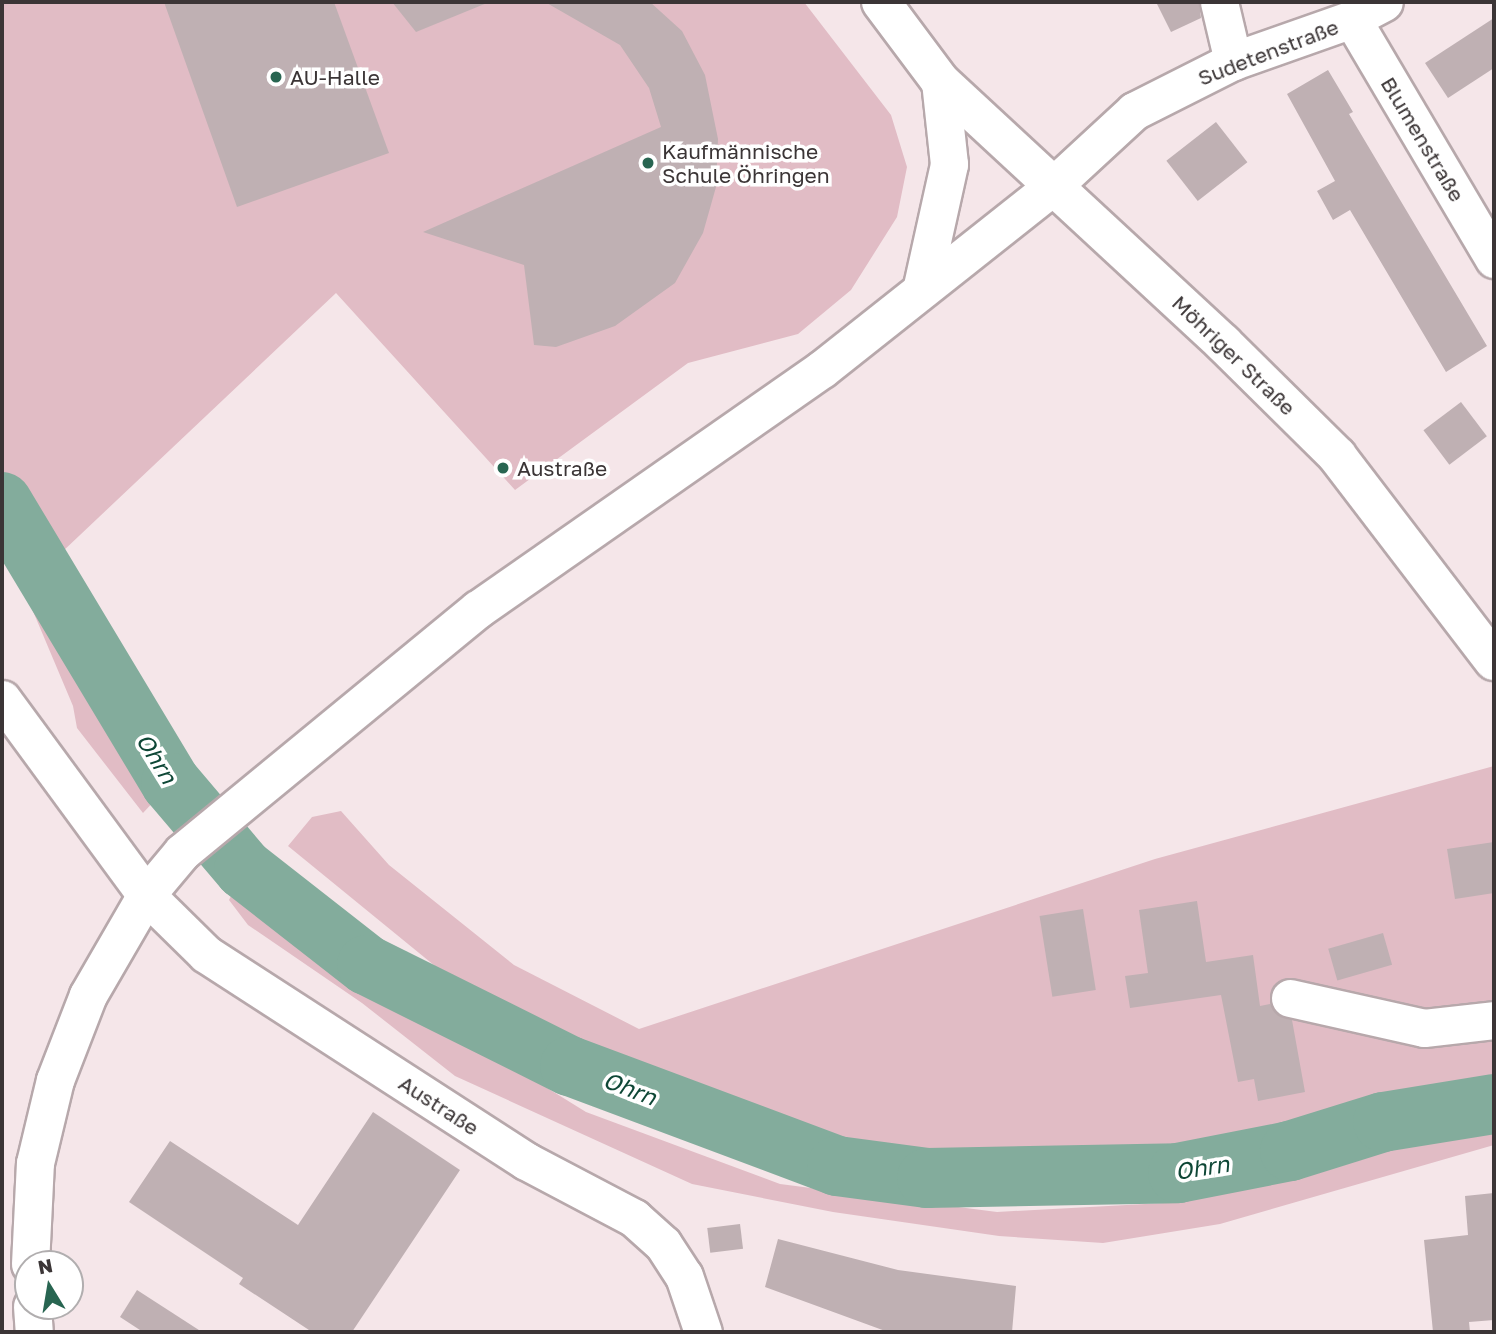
<!DOCTYPE html>
<html>
<head>
<meta charset="utf-8">
<style>
	body { margin:0 }
	#map { position:relative; width:1496px; height:1334px; overflow:hidden; background:#f5e6e9; font-family:"Golos Text",sans-serif }
	div>[style] { position:absolute }
	.green>* { inset:0; background:#e1bcc5 }
	.river>* { height:60px; margin:-30px; padding:0 30px; transform-origin:30px; border-radius:30px; background:#83ac9c }
	.building>* { inset:0; background:#bfb0b3; transform-origin:0 0 }
	.roads { filter:drop-shadow(2px 0 #b7a8ab) drop-shadow(-2px 0 #b7a8ab) drop-shadow(0 2px #b7a8ab) drop-shadow(0 -2px #b7a8ab) }
	.street>* { height:37px; margin:-18.5px; padding:0 18.5px; transform-origin:18.5px; border-radius:18.5px; background:#fff }
	.secondary>* { height:38px; margin:-19px; padding:0 19px; transform-origin:19px; border-radius:19px; background:#fff }
	.dots>* { width:19px; height:19px; translate:-50% -50%; box-sizing:border-box; border:4px solid #fff; border-radius:50% }
	span { translate:-50% -50%; white-space:nowrap; text-align:center; line-height:1.15; -webkit-text-stroke:7px #fff; paint-order:stroke }
	.street-label { font-size:21px; color:#3b3536 }
	.poi-label { font-size:21px; color:#3b3536 }
	.left { translate:0 -50%; text-align:left }
	.water-label { font-size:23px; color:#0e4736; font-style:italic }
	.frame { position:absolute; inset:0; border:4px solid #3b3536; pointer-events:none }
	.north { position:absolute; left:14px; top:1250px; width:70px; height:70px; box-sizing:border-box; background:#fff; border:2px solid #b1aeaf; border-radius:50%; rotate:349deg; font-size:19px; font-weight:700; line-height:28px; text-align:center; color:#3b3536 }
	.north::after { content:''; display:block; margin:auto; width:24px; height:32px; background:#286551; clip-path:polygon(50% 0,100% 100%,50% 72%,0 100%) }
</style>
</head>
<body>
<div id="map">
	<div class="green">
		<div style="clip-path:polygon(2px 2px,804px 2px,891px 115px,907px 167px,897px 217px,851px 290px,798px 334px,688px 363px,515px 490px,336px 293px,43px 570px,171px 783px,143px 813px,77px 728px,73px 706px,27px 597px,2px 556px)"></div>
		<div style="clip-path:polygon(1494px 766px,1494px 1092px,1275px 1141px,1137px 1165px,922px 1152px,792px 1130px,585px 1047px,446px 975px,288px 846px,312px 817px,341px 811px,389px 865px,514px 965px,639px 1029px,1155px 859px)"></div>
		<div style="clip-path:polygon(242px 874px,355px 969px,586px 1112px,780px 1184px,997px 1212px,1182px 1202px,1479px 1127px,1494px 1125px,1494px 1145px,1220px 1224px,1103px 1243px,999px 1236px,833px 1212px,692px 1184px,455px 1076px,362px 1003px,248px 925px,229px 900px)"></div>
	</div>
	<div class="river">
		<div style="left:2px;top:502px;width:328px;rotate:59deg"></div>
		<div style="left:171px;top:783px;width:113px;rotate:49.7deg"></div>
		<div style="left:244px;top:869px;width:156px;rotate:38deg"></div>
		<div style="left:367px;top:965px;width:227px;rotate:26.5deg"></div>
		<div style="left:570px;top:1066px;width:285px;rotate:20.5deg"></div>
		<div style="left:837px;top:1166px;width:91px;rotate:7.6deg"></div>
		<div style="left:927px;top:1178px;width:251px;rotate:-1.1deg"></div>
		<div style="left:1178px;top:1173px;width:114px;rotate:-11.1deg"></div>
		<div style="left:1290px;top:1151px;width:97px;rotate:-17.3deg"></div>
		<div style="left:1383px;top:1122px;width:112px;rotate:-9.2deg"></div>
	</div>
	<div class="building">
		<div style="clip-path:polygon(164px 2px,334px 2px,389px 153px,237px 207px)"></div>
		<div style="clip-path:polygon(392px 2px,487px 2px,487px 3px,416px 32px)"></div>
		<div style="clip-path:polygon(545px 2px,650px 2px,682px 31px,705px 75px,718px 139px,716px 187px,703px 233px,675px 283px,615px 326px,556px 347px,534px 345px,524px 265px,423px 232px,661px 127px,649px 88px,620px 45px)"></div>
		<div style="clip-path:polygon(1156px 2px,1199px 2px,1201px 18px,1171px 32px)"></div>
		<div style="clip-path:polygon(1494px 18px,1494px 68px,1448px 98px,1425px 63px)"></div>
		<div style="clip-path:polygon(1328px 70px,1353px 112px,1349px 114px,1487px 346px,1446px 372px,1350px 210px,1333px 220px,1317px 191px,1335px 181px,1287px 94px)"></div>
		<div style="left:1216px;top:122px;width:51px;height:63px;rotate:52deg"></div>
		<div style="left:1461px;top:402px;width:43px;height:47px;rotate:53deg"></div>
		<div style="clip-path:polygon(1494px 842px,1494px 893px,1455px 899px,1447px 849px)"></div>
		<div style="clip-path:polygon(1197px 901px,1206px 962px,1253px 955px,1260px 1006px,1270px 1004px,1292px 1020px,1305px 1092px,1258px 1101px,1254px 1079px,1238px 1082px,1221px 995px,1130px 1008px,1125px 976px,1148px 973px,1139px 910px)"></div>
		<div style="left:1083px;top:909px;width:82px;height:44px;rotate:81deg"></div>
		<div style="left:1383px;top:933px;width:33px;height:57px;rotate:74deg"></div>
		<div style="clip-path:polygon(373px 1112px,460px 1170px,352px 1332px,312px 1332px,239px 1284px,243px 1278px,129px 1202px,170px 1141px,298px 1225px)"></div>
		<div style="clip-path:polygon(1494px 1193px,1494px 1320px,1469px 1322px,1470px 1332px,1433px 1332px,1424px 1240px,1468px 1235px,1465px 1196px)"></div>
		<div style="left:740px;top:1224px;width:25px;height:33px;rotate:83deg"></div>
		<div style="clip-path:polygon(778px 1239px,898px 1270px,1016px 1286px,1012px 1332px,888px 1332px,765px 1287px)"></div>
		<div style="clip-path:polygon(137px 1290px,202px 1332px,143px 1332px,120px 1317px)"></div>
	</div>
	<div class="roads">
		<div class="street">
			<div style="left:1219px;top:2px;width:61px;rotate:76.7deg"></div>
			<div style="left:1352px;top:19px;width:279px;rotate:59.4deg"></div>
			<div style="left:922px;top:286px;width:125px;rotate:-77.5deg"></div>
			<div style="left:949px;top:164px;width:83px;rotate:-96.2deg"></div>
			<div style="left:2px;top:699px;width:243px;rotate:53.7deg"></div>
			<div style="left:146px;top:895px;width:84px;rotate:44.5deg"></div>
			<div style="left:206px;top:954px;width:381px;rotate:32.9deg"></div>
			<div style="left:526px;top:1161px;width:122px;rotate:27.8deg"></div>
			<div style="left:634px;top:1218px;width:39px;rotate:42deg"></div>
			<div style="left:663px;top:1244px;width:38px;rotate:57deg"></div>
			<div style="left:684px;top:1276px;width:59px;rotate:71.3deg"></div>
			<div style="left:1290px;top:998px;width:137px;rotate:12.6deg"></div>
			<div style="left:1424px;top:1028px;width:70px;rotate:-6.5deg"></div>
			<div style="left:30px;top:1264px;width:101px;rotate:-87.2deg"></div>
			<div style="left:35px;top:1163px;width:85px;rotate:-76.5deg"></div>
			<div style="left:55px;top:1080px;width:91px;rotate:-68.8deg"></div>
			<div style="left:88px;top:995px;width:116px;rotate:-59.9deg"></div>
			<div style="left:146px;top:895px;width:56px;rotate:-50.1deg"></div>
			<div style="left:182px;top:852px;width:383px;rotate:-39.4deg"></div>
			<div style="left:478px;top:609px;width:419px;rotate:-34.9deg"></div>
			<div style="left:822px;top:369px;width:298px;rotate:-38.4deg"></div>
			<div style="left:1055px;top:184px;width:108px;rotate:-42.7deg"></div>
			<div style="left:1134px;top:111px;width:111px;rotate:-26.8deg"></div>
			<div style="left:1233px;top:61px;width:126px;rotate:-19.4deg"></div>
			<div style="left:1352px;top:19px;width:36px;rotate:-28deg"></div>
			<div style="left:32px;top:1306px;width:26px;rotate:86deg"></div>
		</div>
		<div class="secondary">
			<div style="left:881px;top:2px;width:99px;rotate:53.2deg"></div>
			<div style="left:940px;top:81px;width:386px;rotate:42.8deg"></div>
			<div style="left:1223px;top:343px;width:161px;rotate:44.7deg"></div>
			<div style="left:1337px;top:456px;width:258px;rotate:52.6deg"></div>
		</div>
	</div>
	<div class="dots">
		<div style="left:276px;top:77px;background:#286551"></div>
		<div style="left:648px;top:163px;background:#286551"></div>
		<div style="left:503px;top:468px;background:#286551"></div>
	</div>
	<div class="street-label">
		<span style="left:1268px;top:52px;rotate:-21deg">Sudetenstraße</span>
		<span style="left:1423px;top:139px;rotate:59deg">Blumenstraße</span>
		<span style="left:1234px;top:355px;rotate:44deg">Möhriger Straße</span>
		<span style="left:439px;top:1105px;rotate:33deg">Austraße</span>
	</div>
	<div class="poi-label">
		<span class="left" style="left:290px;top:77px">AU-Halle</span>
		<span class="left" style="left:662px;top:163px">Kaufmännische<br>Schule Öhringen</span>
		<span class="left" style="left:517px;top:468px">Austraße</span>
	</div>
	<div class="water-label">
		<span style="left:157px;top:758px;rotate:58deg">Ohrn</span>
		<span style="left:630px;top:1088px;rotate:21deg">Ohrn</span>
		<span style="left:1202px;top:1167px;rotate:-9deg">Ohrn</span>
	</div>
	<div class="frame"></div>
	<div class="north">N</div>
</div>
</body>
</html>
